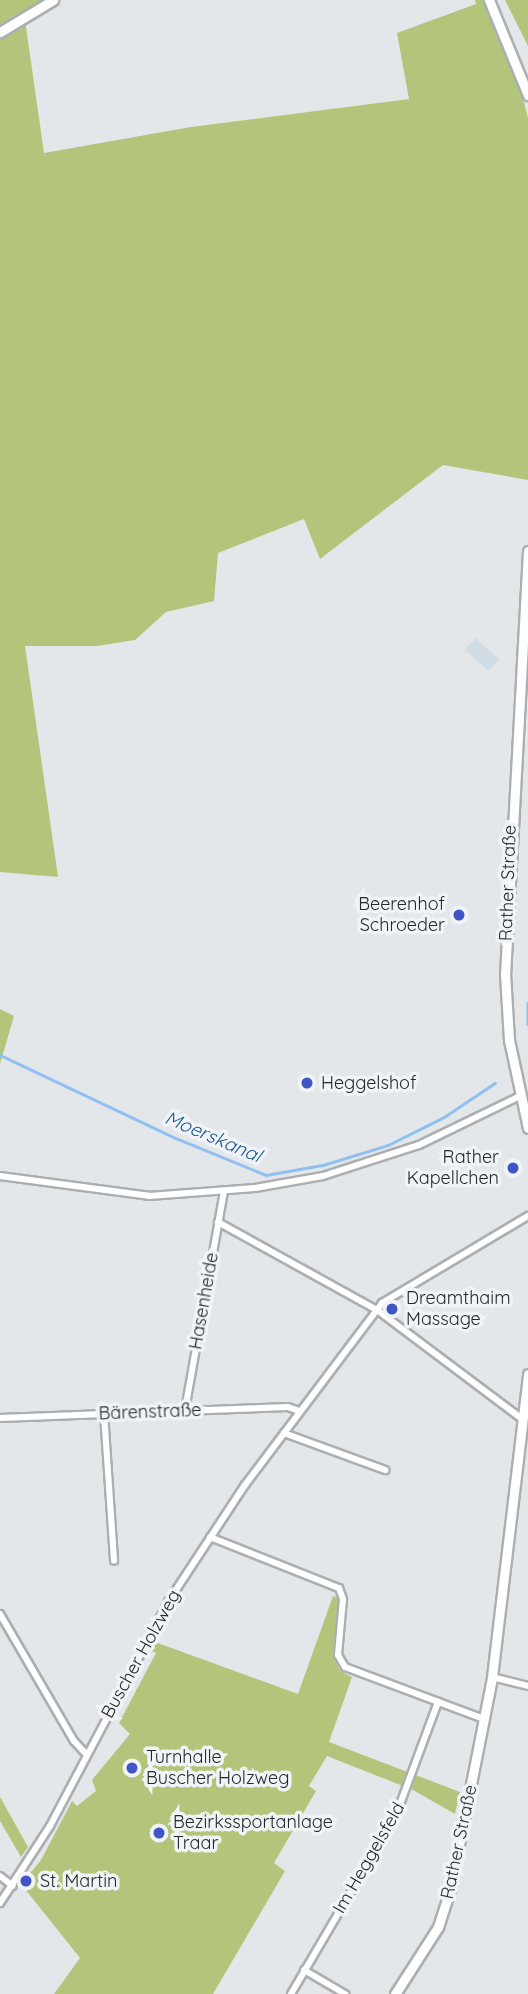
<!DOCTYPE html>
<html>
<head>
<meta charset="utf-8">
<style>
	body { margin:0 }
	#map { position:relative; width:528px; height:1994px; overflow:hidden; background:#e3e7ea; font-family:Quicksand,sans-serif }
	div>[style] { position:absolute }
	.built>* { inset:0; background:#d2dce4; transform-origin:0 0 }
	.green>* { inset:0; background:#b3c57b }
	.stream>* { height:2.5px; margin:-1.25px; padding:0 1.25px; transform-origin:1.25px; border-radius:1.25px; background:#92bff2 }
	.roads { filter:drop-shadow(2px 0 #acafb2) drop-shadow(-2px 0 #acafb2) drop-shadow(0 2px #acafb2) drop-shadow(0 -2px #acafb2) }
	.street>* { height:6px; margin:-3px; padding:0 3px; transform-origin:3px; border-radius:3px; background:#fff }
	.secondary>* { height:9px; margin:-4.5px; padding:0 4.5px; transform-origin:4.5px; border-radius:4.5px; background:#fff }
	.dots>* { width:19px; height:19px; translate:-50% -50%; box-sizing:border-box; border:4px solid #f0f4f7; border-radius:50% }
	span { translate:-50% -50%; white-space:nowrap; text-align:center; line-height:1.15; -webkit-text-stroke:7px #f0f4f7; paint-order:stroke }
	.street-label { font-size:18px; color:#262829 }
	.poi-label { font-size:18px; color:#262829 }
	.right { translate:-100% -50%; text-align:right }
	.left { translate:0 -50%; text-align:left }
	.water-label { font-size:19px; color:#1d5791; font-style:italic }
</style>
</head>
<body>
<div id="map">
	<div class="built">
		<div style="left:475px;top:638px;width:32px;height:16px;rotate:41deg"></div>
	</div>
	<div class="green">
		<div style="clip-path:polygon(0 0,47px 0,0 28px)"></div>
		<div style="clip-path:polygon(475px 0,483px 0,516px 72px,528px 118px,528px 480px,443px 465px,320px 559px,304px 519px,218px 553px,214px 601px,166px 612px,135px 640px,97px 646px,25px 646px,58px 877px,0 872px,0 36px,25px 20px,44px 153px,191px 127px,409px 99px,397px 33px,476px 4px)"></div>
		<div style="clip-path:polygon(505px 0,528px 0,528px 46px)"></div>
		<div style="clip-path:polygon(0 1009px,14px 1016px,0 1064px)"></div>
		<div style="clip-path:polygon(333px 1596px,339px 1598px,334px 1658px,340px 1671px,352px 1677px,329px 1742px,460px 1792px,455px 1814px,413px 1790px,327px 1756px,309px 1786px,316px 1791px,274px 1863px,285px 1871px,213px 1994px,54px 1994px,80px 1958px,21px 1884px,41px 1860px,72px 1801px,77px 1806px,96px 1791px,92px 1780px,130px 1734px,119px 1723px,156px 1653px,150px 1650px,155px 1642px,298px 1694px)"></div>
		<div style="clip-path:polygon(0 1797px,28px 1847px,21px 1857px,0 1821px)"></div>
	</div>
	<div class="stream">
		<div style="left:528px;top:1003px;width:21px;rotate:90deg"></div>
		<div style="left:0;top:1055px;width:197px;rotate:25.3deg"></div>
		<div style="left:178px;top:1139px;width:95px;rotate:22.2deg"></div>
		<div style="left:266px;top:1175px;width:58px;rotate:-10deg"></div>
		<div style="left:323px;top:1165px;width:68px;rotate:-17.1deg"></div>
		<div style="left:388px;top:1145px;width:63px;rotate:-26.6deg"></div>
		<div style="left:444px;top:1117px;width:61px;rotate:-33.7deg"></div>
	</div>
	<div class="roads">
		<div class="street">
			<div style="left:0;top:1176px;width:150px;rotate:7.6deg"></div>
			<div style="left:149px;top:1196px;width:106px;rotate:-4.3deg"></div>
			<div style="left:255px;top:1188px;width:69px;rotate:-10deg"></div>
			<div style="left:323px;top:1176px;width:101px;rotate:-17.9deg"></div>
			<div style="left:419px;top:1145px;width:112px;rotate:-25.9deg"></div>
			<div style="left:218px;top:1222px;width:182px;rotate:29deg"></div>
			<div style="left:377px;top:1310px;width:181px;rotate:36.9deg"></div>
			<div style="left:185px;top:1410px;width:222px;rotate:-79.9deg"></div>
			<div style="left:104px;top:1413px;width:148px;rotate:86.1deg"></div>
			<div style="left:0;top:1418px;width:288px;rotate:-2.2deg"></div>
			<div style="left:288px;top:1407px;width:12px;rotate:20deg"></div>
			<div style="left:284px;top:1433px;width:108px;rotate:20.1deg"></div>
			<div style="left:210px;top:1537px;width:139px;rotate:21.6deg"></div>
			<div style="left:339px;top:1588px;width:12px;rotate:70deg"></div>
			<div style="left:343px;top:1599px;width:56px;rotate:95.1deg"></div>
			<div style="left:338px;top:1655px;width:14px;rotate:60deg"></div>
			<div style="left:345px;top:1667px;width:148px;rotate:20.5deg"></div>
			<div style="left:0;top:1614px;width:147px;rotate:59.8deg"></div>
			<div style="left:74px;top:1741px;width:19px;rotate:47deg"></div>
			<div style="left:492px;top:1677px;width:37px;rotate:14deg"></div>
			<div style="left:0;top:1876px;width:16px;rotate:38deg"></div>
			<div style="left:0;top:1903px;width:92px;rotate:-57deg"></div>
			<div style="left:50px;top:1826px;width:253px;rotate:-62.2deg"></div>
			<div style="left:168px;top:1602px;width:140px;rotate:-56.7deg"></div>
			<div style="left:245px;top:1485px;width:228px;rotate:-53deg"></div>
			<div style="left:382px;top:1303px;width:170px;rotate:-30.8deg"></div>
			<div style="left:304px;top:1970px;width:48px;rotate:30.3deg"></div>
			<div style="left:291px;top:1994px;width:208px;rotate:-59.6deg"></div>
			<div style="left:396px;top:1815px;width:121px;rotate:-69.6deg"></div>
		</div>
		<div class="secondary">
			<div style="left:489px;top:0;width:103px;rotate:67.7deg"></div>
			<div style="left:0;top:32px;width:62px;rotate:-31.1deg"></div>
			<div style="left:528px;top:551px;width:423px;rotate:93.1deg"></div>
			<div style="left:505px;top:973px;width:67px;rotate:86.6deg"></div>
			<div style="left:509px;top:1040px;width:90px;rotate:77.8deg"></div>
			<div style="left:395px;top:1994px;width:80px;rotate:-57.3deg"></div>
			<div style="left:438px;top:1927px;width:39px;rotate:-72deg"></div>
			<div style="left:450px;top:1890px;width:217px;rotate:-78.8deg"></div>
			<div style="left:492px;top:1677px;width:305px;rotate:-83.2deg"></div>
		</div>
	</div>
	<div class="dots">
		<div style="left:459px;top:915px;background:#4155c8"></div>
		<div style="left:307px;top:1083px;background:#4155c8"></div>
		<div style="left:513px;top:1168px;background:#4155c8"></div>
		<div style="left:392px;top:1309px;background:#4155c8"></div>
		<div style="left:132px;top:1768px;background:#4155c8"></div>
		<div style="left:159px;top:1833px;background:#4155c8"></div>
		<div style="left:26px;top:1881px;background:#4155c8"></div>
	</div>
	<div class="street-label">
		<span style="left:508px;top:883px;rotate:-88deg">Rather Straße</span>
		<span style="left:204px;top:1301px;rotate:-80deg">Hasenheide</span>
		<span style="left:150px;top:1412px;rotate:-2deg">Bärenstraße</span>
		<span style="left:141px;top:1654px;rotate:-61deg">Buscher Holzweg</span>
		<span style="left:459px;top:1842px;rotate:-78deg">Rather Straße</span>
		<span style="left:369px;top:1858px;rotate:-60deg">Im Heggelsfeld</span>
	</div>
	<div class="poi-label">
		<span class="right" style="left:445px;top:915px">Beerenhof<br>Schroeder</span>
		<span class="left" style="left:321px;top:1083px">Heggelshof</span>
		<span class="right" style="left:499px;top:1168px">Rather<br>Kapellchen</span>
		<span class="left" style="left:406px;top:1309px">Dreamthaim<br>Massage</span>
		<span class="left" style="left:146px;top:1768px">Turnhalle<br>Buscher Holzweg</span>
		<span class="left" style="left:173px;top:1833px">Bezirkssportanlage<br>Traar</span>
		<span class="left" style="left:40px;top:1881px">St. Martin</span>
	</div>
	<div class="water-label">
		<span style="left:213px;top:1137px;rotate:23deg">Moerskanal</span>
	</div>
</div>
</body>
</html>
